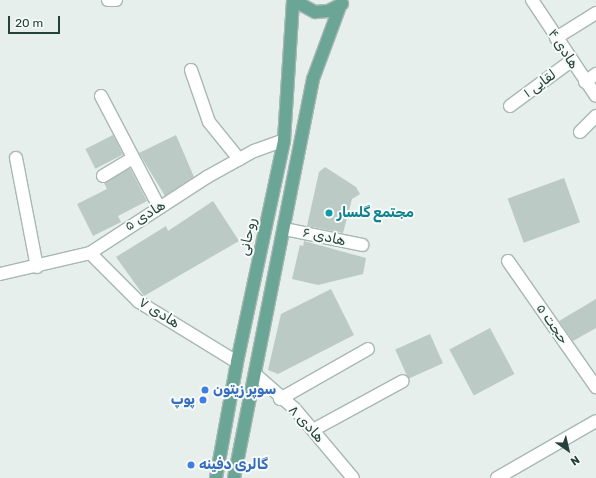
<!DOCTYPE html>
<html>
<head>
<meta charset="utf-8">
<style>
	body { margin:0 }
	#map { position:relative; width:596px; height:478px; overflow:hidden; background:#e6efeb; font-family:Rubik,Vazirmatn,sans-serif }
	div>[style] { position:absolute }
	.building>* { inset:0; background:#bbcac4; transform-origin:0 0 }
	.roads { filter:drop-shadow(1px 0 #a8b8b2) drop-shadow(-1px 0 #a8b8b2) drop-shadow(0 1px #a8b8b2) drop-shadow(0 -1px #a8b8b2) }
	.minor>* { height:12px; margin:-6px; padding:0 6px; transform-origin:6px; border-radius:6px; background:#fff }
	.major>* { height:12px; margin:-6px; padding:0 6px; transform-origin:6px; border-radius:6px; background:#6aa596 }
	.dots>* { width:11px; height:11px; translate:-50% -50%; box-sizing:border-box; border:2px solid #f7fbf9; border-radius:50% }
	span { translate:-50% -50%; white-space:nowrap; text-align:center; line-height:1.15; -webkit-text-stroke:4px #f7fbf9; paint-order:stroke }
	.street-label { font-size:14px; color:#24423a }
	.culture-label { font-size:14px; color:#0d838f; font-weight:700 }
	.left { translate:0 -50%; text-align:left }
	.shop-label { font-size:14px; color:#366cbe; font-weight:700 }
	.right { translate:-100% -50%; text-align:right }
	.north { position:absolute; left:548px; top:430px; width:40px; height:40px; -webkit-text-stroke:3px #f7fbf9; paint-order:stroke; rotate:146deg; font-size:11px; font-weight:700; line-height:16px; text-align:center; color:#24423a }
	.north::after { content:''; display:block; margin:auto; width:14px; height:18px; background:#24423a; clip-path:polygon(50% 0,100% 100%,50% 72%,0 100%) }
	.scale { position:absolute; left:8px; top:16px; width:52px; height:18px; box-sizing:border-box; border:2px solid #24423a; border-top:0; padding-left:5px; font-size:12px; line-height:14px; white-space:nowrap; color:#24423a; -webkit-text-stroke:3px #f7fbf9; paint-order:stroke }
</style>
</head>
<body>
<div id="map">
	<div class="building">
		<div style="left:113px;top:135px;width:22px;height:31px;rotate:63deg"></div>
		<div style="clip-path:polygon(176px 135px,194px 177px,165px 196px,139px 153px)"></div>
		<div style="clip-path:polygon(325px 167px,356px 187px,360px 194px,352px 199px,343px 233px,307px 226px,319px 172px)"></div>
		<div style="clip-path:polygon(130px 168px,147px 201px,118px 216px,121px 222px,93px 236px,77px 204px,107px 189px,104px 183px)"></div>
		<div style="left:564px;top:178px;width:47px;height:60px;rotate:70deg"></div>
		<div style="clip-path:polygon(213px 201px,239px 241px,144px 296px,116px 257px,166px 226px,168px 231px)"></div>
		<div style="clip-path:polygon(304px 241px,366px 258px,363px 274px,318px 285px,292px 279px,300px 245px,303px 246px)"></div>
		<div style="clip-path:polygon(331px 289px,354px 335px,278px 374px,268px 370px,281px 314px)"></div>
		<div style="clip-path:polygon(596px 299px,596px 328px,573px 341px,559px 321px)"></div>
		<div style="left:490px;top:328px;width:52px;height:46px;rotate:62deg"></div>
		<div style="left:430px;top:334px;width:32px;height:38px;rotate:66deg"></div>
	</div>
	<div class="roads">
		<div class="minor">
			<div style="left:108px;top:0;width:8px"></div>
			<div style="left:532px;top:0;width:115px;rotate:56.3deg"></div>
			<div style="left:556px;top:38px;width:47px;rotate:-32deg"></div>
			<div style="left:191px;top:70px;width:55px;rotate:70.9deg"></div>
			<div style="left:209px;top:122px;width:48px;rotate:51deg"></div>
			<div style="left:585px;top:82px;width:14px;rotate:-36deg"></div>
			<div style="left:101px;top:96px;width:125px;rotate:62.4deg"></div>
			<div style="left:510px;top:106px;width:76px;rotate:-36.4deg"></div>
			<div style="left:580px;top:132px;width:23px;rotate:-45deg"></div>
			<div style="left:16px;top:158px;width:111px;rotate:79.1deg"></div>
			<div style="left:103px;top:176px;width:35px;rotate:-31deg"></div>
			<div style="left:285px;top:229px;width:79px;rotate:11.7deg"></div>
			<div style="left:90px;top:253px;width:69px;rotate:45deg"></div>
			<div style="left:139px;top:302px;width:115px;rotate:31.5deg"></div>
			<div style="left:508px;top:261px;width:154px;rotate:55.1deg"></div>
			<div style="left:0;top:274px;width:92px;rotate:-13.1deg"></div>
			<div style="left:90px;top:253px;width:140px;rotate:-33deg"></div>
			<div style="left:207px;top:177px;width:54px;rotate:-29deg"></div>
			<div style="left:254px;top:151px;width:32px;rotate:-20deg"></div>
			<div style="left:255px;top:374px;width:53px;rotate:41.2deg"></div>
			<div style="left:295px;top:409px;width:90px;rotate:50deg"></div>
			<div style="left:280px;top:399px;width:101px;rotate:-29.6deg"></div>
			<div style="left:313px;top:430px;width:102px;rotate:-28.6deg"></div>
			<div style="left:497px;top:478px;width:114px;rotate:-29.9deg"></div>
		</div>
		<div class="major">
			<div style="left:293px;top:0;width:25px;rotate:29deg"></div>
			<div style="left:315px;top:12px;width:13px;rotate:-4deg"></div>
			<div style="left:328px;top:11px;width:16px;rotate:-27deg"></div>
			<div style="left:216px;top:478px;width:118px;rotate:-79.7deg"></div>
			<div style="left:237px;top:362px;width:227px;rotate:-78deg"></div>
			<div style="left:284px;top:140px;width:140px;rotate:-86.3deg"></div>
			<div style="left:234px;top:478px;width:407px;rotate:-78.8deg"></div>
			<div style="left:313px;top:79px;width:78px;rotate:-69.7deg"></div>
		</div>
	</div>
	<div class="dots">
		<div style="left:329px;top:213px;background:#0f9aa8"></div>
		<div style="left:205px;top:390px;background:#3f7fe0"></div>
		<div style="left:203px;top:400px;background:#3f7fe0"></div>
		<div style="left:191px;top:465px;background:#3f7fe0"></div>
	</div>
	<div class="street-label">
		<span style="left:563px;top:49px;rotate:57deg">هادی ۴</span>
		<span style="left:540px;top:84px;rotate:-36deg">لقایی ۱</span>
		<span style="left:145px;top:216px;rotate:-32deg">هادی ۵</span>
		<span style="left:248px;top:237px;rotate:-78deg">روحانی</span>
		<span style="left:324px;top:237px;rotate:12deg">هادی ۶</span>
		<span style="left:159px;top:313px;rotate:32deg">هادی ۷</span>
		<span style="left:552px;top:324px;rotate:55deg">حجت ۵</span>
		<span style="left:306px;top:424px;rotate:47deg">هادی ۸</span>
	</div>
	<div class="culture-label">
		<span class="left" style="left:337px;top:213px">مجتمع گلسار</span>
	</div>
	<div class="shop-label">
		<span class="left" style="left:213px;top:390px">سوپر زیتون</span>
		<span class="right" style="left:195px;top:400px">پوپ</span>
		<span class="left" style="left:199px;top:465px">گالری دفینه</span>
	</div>
	<div class="north">N</div>
	<div class="scale">20 m</div>
</div>
</body>
</html>
